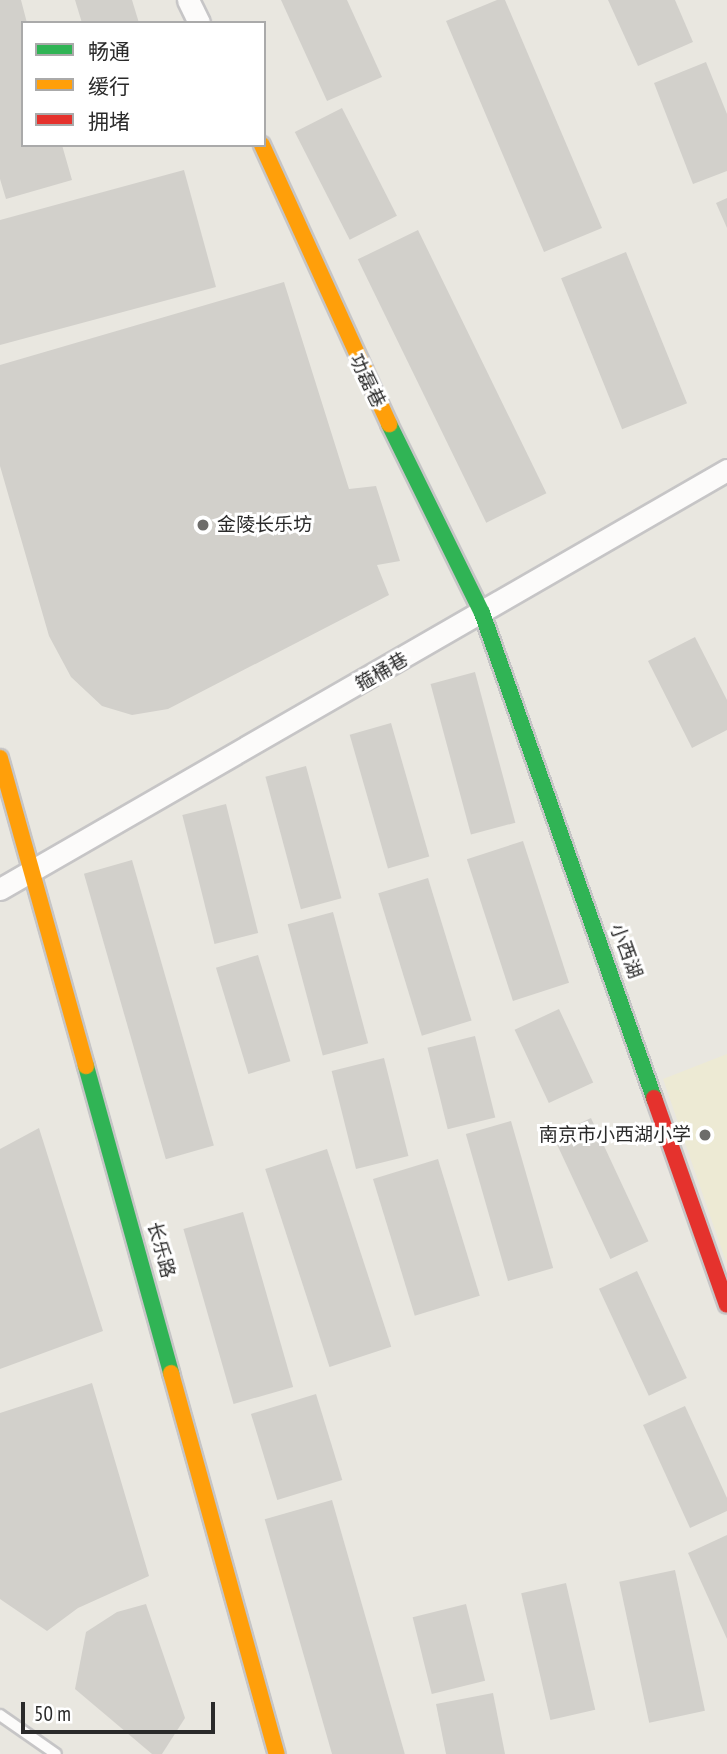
<!DOCTYPE html>
<html>
<head>
<meta charset="utf-8">
<style>
	body { margin:0 }
	#map { position:relative; width:727px; height:1754px; overflow:hidden; background:#e9e7e0; font-family:"PT Sans Narrow","Noto Sans SC",sans-serif }
	div>[style] { position:absolute }
	.education>* { inset:0; background:#edead4 }
	.building>* { inset:0; background:#d2d0cb; transform-origin:0 0 }
	.roads { filter:drop-shadow(2px 0 #c6c5c6) drop-shadow(-2px 0 #c6c5c6) drop-shadow(0 2px #c6c5c6) drop-shadow(0 -2px #c6c5c6) }
	.lane>* { height:10px; margin:-5px; padding:0 5px; transform-origin:5px; border-radius:5px; background:#fcfbfa }
	.street>* { height:21px; margin:-10.5px; padding:0 10.5px; transform-origin:10.5px; border-radius:10.5px; background:#fcfbfa }
	.fast>* { height:16px; margin:-8px; padding:0 8px; transform-origin:8px; border-radius:8px; background:#30b455 }
	.slow>* { height:16px; margin:-8px; padding:0 8px; transform-origin:8px; border-radius:8px; background:#ff9f0a }
	.jam>* { height:16px; margin:-8px; padding:0 8px; transform-origin:8px; border-radius:8px; background:#e5322d }
	.dots>* { width:19px; height:19px; translate:-50% -50%; box-sizing:border-box; border:4px solid #fff; border-radius:50% }
	span { translate:-50% -50%; white-space:nowrap; text-align:center; line-height:1.15; -webkit-text-stroke:6px #fff; paint-order:stroke }
	.street-label { font-size:19px; color:#2a2a2a }
	.poi-label { font-size:19px; color:#2a2a2a }
	.left { translate:0 -50%; text-align:left }
	.right { translate:-100% -50%; text-align:right }
	.legend { position:absolute; left:21px; top:21px; width:245px; height:126px; box-sizing:border-box; background:#fff; border:2px solid #aaa; margin:0; padding:9px 12px; list-style:none; font-size:21px; color:#2a2a2a }
	.legend li { display:flex; align-items:center; gap:14px; height:35px }
	.legend b { width:35px; border:2px solid #aaa }
	.scale { position:absolute; left:21px; top:1702px; width:194px; height:32px; box-sizing:border-box; border:4px solid #2a2a2a; border-top:0; padding-left:9px; font-size:21px; line-height:24px; white-space:nowrap; color:#2a2a2a; -webkit-text-stroke:5px #fff; paint-order:stroke }
</style>
</head>
<body>
<div id="map">
	<div class="education">
		<div style="clip-path:polygon(727px 1054px,727px 1265px,663px 1079px)"></div>
	</div>
	<div class="building">
		<div style="clip-path:polygon(0 0,21px 0,27px 23px,23px 145px,62px 145px,72px 180px,6px 199px,0 179px)"></div>
		<div style="clip-path:polygon(75px 0,132px 0,139px 23px,82px 23px)"></div>
		<div style="clip-path:polygon(281px 0,347px 0,382px 77px,327px 101px)"></div>
		<div style="clip-path:polygon(497px 0,505px 0,602px 228px,544px 252px,446px 21px)"></div>
		<div style="clip-path:polygon(608px 0,675px 0,693px 42px,638px 66px)"></div>
		<div style="clip-path:polygon(706px 62px,727px 114px,727px 171px,693px 184px,654px 83px)"></div>
		<div style="left:342px;top:108px;width:121px;height:53px;rotate:63deg"></div>
		<div style="clip-path:polygon(184px 170px,216px 287px,0 345px,0 220px)"></div>
		<div style="clip-path:polygon(727px 198px,727px 228px,716px 203px)"></div>
		<div style="left:418px;top:230px;width:293px;height:67px;rotate:64deg"></div>
		<div style="left:626px;top:252px;width:163px;height:70px;rotate:68deg"></div>
		<div style="clip-path:polygon(284px 282px,349px 489px,376px 486px,400px 561px,377px 565px,389px 595px,168px 709px,132px 715px,102px 706px,71px 677px,49px 636px,0 466px,0 365px)"></div>
		<div style="clip-path:polygon(695px 637px,727px 700px,727px 730px,692px 748px,648px 661px)"></div>
		<div style="left:475px;top:672px;width:156px;height:46px;rotate:75deg"></div>
		<div style="left:391px;top:723px;width:139px;height:43px;rotate:74deg"></div>
		<div style="left:306px;top:766px;width:137px;height:42px;rotate:75deg"></div>
		<div style="left:226px;top:804px;width:133px;height:45px;rotate:76deg"></div>
		<div style="left:523px;top:841px;width:149px;height:59px;rotate:72deg"></div>
		<div style="left:132px;top:860px;width:297px;height:50px;rotate:74deg"></div>
		<div style="left:428px;top:878px;width:149px;height:52px;rotate:73deg"></div>
		<div style="left:333px;top:912px;width:136px;height:47px;rotate:75deg"></div>
		<div style="left:258px;top:955px;width:111px;height:44px;rotate:73deg"></div>
		<div style="left:559px;top:1009px;width:81px;height:49px;rotate:65deg"></div>
		<div style="left:475px;top:1036px;width:84px;height:49px;rotate:76deg"></div>
		<div style="left:384px;top:1058px;width:101px;height:54px;rotate:76deg"></div>
		<div style="left:591px;top:1118px;width:136px;height:42px;rotate:65deg"></div>
		<div style="left:511px;top:1121px;width:153px;height:47px;rotate:74deg"></div>
		<div style="clip-path:polygon(39px 1128px,103px 1331px,0 1369px,0 1149px)"></div>
		<div style="left:327px;top:1149px;width:208px;height:65px;rotate:72deg"></div>
		<div style="left:438px;top:1159px;width:143px;height:68px;rotate:73deg"></div>
		<div style="left:243px;top:1212px;width:182px;height:62px;rotate:74deg"></div>
		<div style="left:637px;top:1271px;width:118px;height:42px;rotate:65deg"></div>
		<div style="clip-path:polygon(92px 1383px,149px 1576px,78px 1608px,47px 1631px,0 1599px,0 1413px)"></div>
		<div style="left:316px;top:1394px;width:90px;height:68px;rotate:73deg"></div>
		<div style="clip-path:polygon(685px 1406px,727px 1498px,727px 1511px,690px 1528px,643px 1425px)"></div>
		<div style="left:332px;top:1500px;width:264px;height:70px;rotate:74deg"></div>
		<div style="clip-path:polygon(727px 1535px,727px 1639px,688px 1553px)"></div>
		<div style="left:675px;top:1570px;width:144px;height:57px;rotate:78deg"></div>
		<div style="left:566px;top:1583px;width:130px;height:46px;rotate:77deg"></div>
		<div style="clip-path:polygon(146px 1604px,185px 1718px,162px 1754px,152px 1754px,75px 1689px,86px 1632px,117px 1612px)"></div>
		<div style="left:466px;top:1604px;width:79px;height:55px;rotate:76deg"></div>
		<div style="clip-path:polygon(493px 1693px,505px 1754px,446px 1754px,436px 1704px)"></div>
	</div>
	<div class="roads">
		<div class="lane">
			<div style="left:0;top:1715px;width:68px;rotate:34.9deg"></div>
		</div>
		<div class="street">
			<div style="left:188px;top:0;width:25px;rotate:64deg"></div>
			<div style="left:0;top:889px;width:839px;rotate:-29.96deg"></div>
		</div>
		<div class="fast">
			<div style="left:389px;top:424px;width:211px;rotate:63.8deg"></div>
			<div style="left:482px;top:613px;width:515px;rotate:70.47deg"></div>
			<div style="left:86px;top:1066px;width:319px;rotate:74.5deg"></div>
		</div>
		<div class="slow">
			<div style="left:262px;top:145px;width:307px;rotate:65.5deg"></div>
			<div style="left:0;top:758px;width:320px;rotate:74.4deg"></div>
			<div style="left:171px;top:1373px;width:395px;rotate:74.5deg"></div>
		</div>
		<div class="jam">
			<div style="left:654px;top:1098px;width:219px;rotate:70.6deg"></div>
		</div>
	</div>
	<div class="dots">
		<div style="left:203px;top:525px;background:#6d6c6a"></div>
		<div style="left:705px;top:1135px;background:#6d6c6a"></div>
	</div>
	<div class="street-label">
		<span style="left:367px;top:381px;rotate:64deg">功磊巷</span>
		<span style="left:382px;top:672px;rotate:-30deg">箍桶巷</span>
		<span style="left:626px;top:951px;rotate:70deg">小西湖</span>
		<span style="left:161px;top:1250px;rotate:75deg">长乐路</span>
	</div>
	<div class="poi-label">
		<span class="left" style="left:217px;top:525px">金陵长乐坊</span>
		<span class="right" style="left:691px;top:1135px">南京市小西湖小学</span>
	</div>
	<ul class="legend">
	<li><b style="height:9px;background:#30b455"></b>畅通</li>
	<li><b style="height:9px;background:#ff9f0a"></b>缓行</li>
	<li><b style="height:9px;background:#e5322d"></b>拥堵</li>
	</ul>
	<div class="scale">50 m</div>
</div>
</body>
</html>
